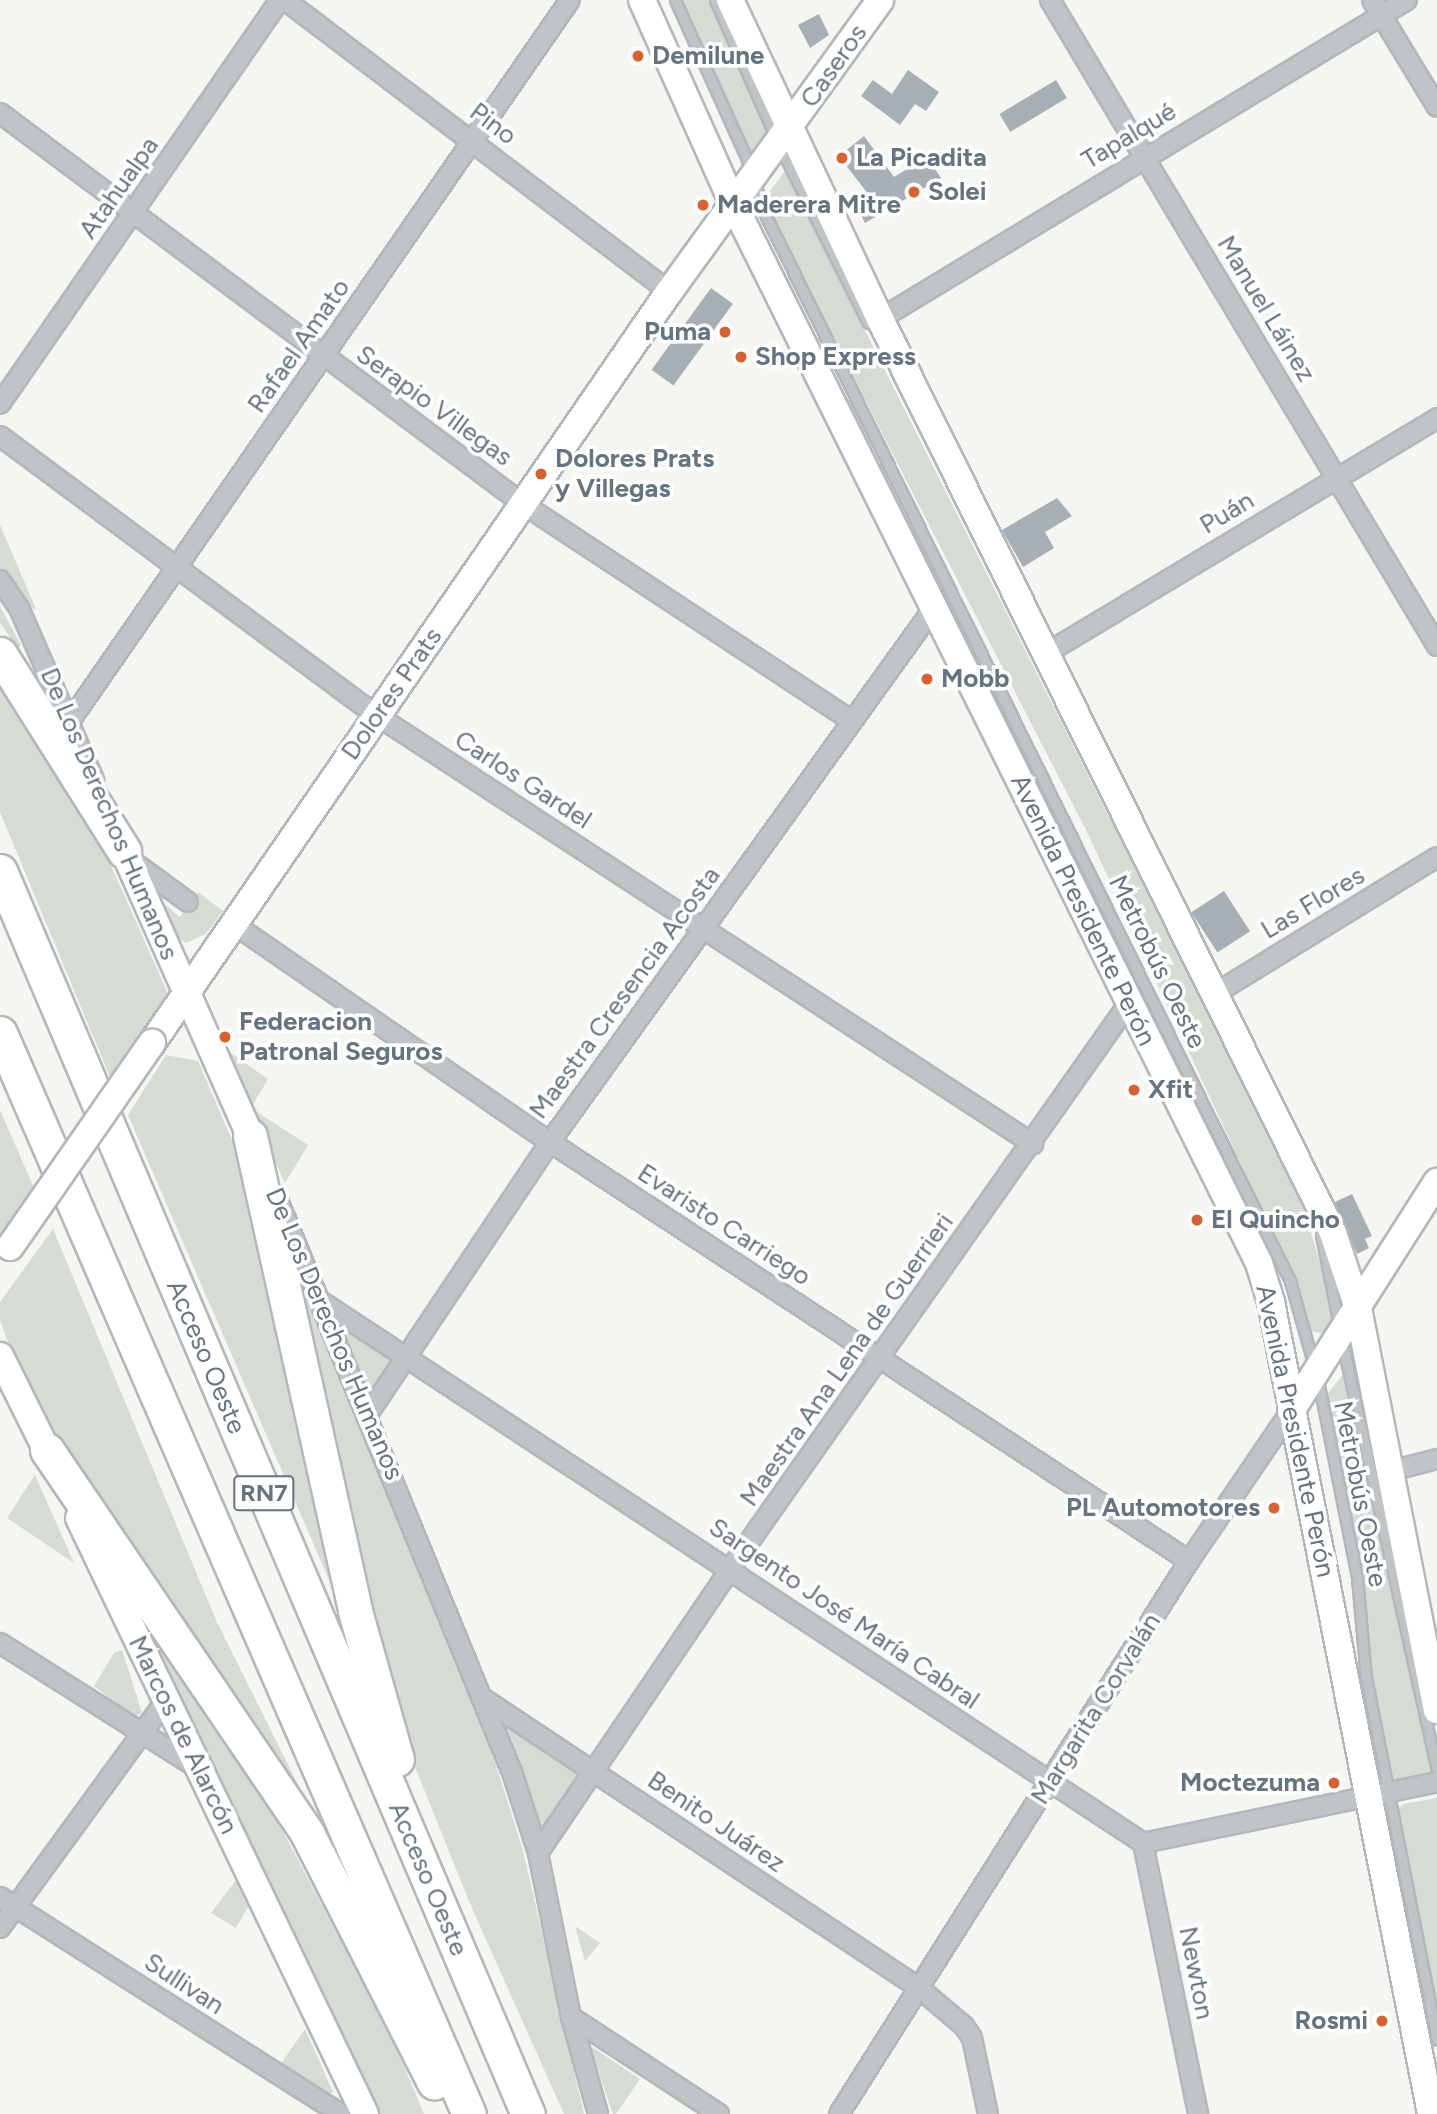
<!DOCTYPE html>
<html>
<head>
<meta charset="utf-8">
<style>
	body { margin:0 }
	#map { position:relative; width:1437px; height:2114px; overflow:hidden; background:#f5f5f2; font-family:Figtree,sans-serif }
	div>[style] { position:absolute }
	.green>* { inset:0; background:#d6dcd3 }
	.building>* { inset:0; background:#a8afb4; transform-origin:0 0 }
	.roads { filter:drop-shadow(2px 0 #b3b7bb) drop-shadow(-2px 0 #b3b7bb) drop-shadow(0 2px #b3b7bb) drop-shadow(0 -2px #b3b7bb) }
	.lane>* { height:9px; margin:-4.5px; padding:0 4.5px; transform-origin:4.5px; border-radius:4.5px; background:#c0c4c7 }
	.street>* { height:18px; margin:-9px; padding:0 9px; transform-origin:9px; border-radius:9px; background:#c0c4c7 }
	.secondary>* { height:26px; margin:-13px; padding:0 13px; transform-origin:13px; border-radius:13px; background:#fff }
	.highway>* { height:33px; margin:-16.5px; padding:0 16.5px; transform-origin:16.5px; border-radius:16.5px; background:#fff }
	.bridges { filter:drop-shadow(2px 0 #b3b7bb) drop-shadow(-2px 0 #b3b7bb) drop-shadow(0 2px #b3b7bb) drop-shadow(0 -2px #b3b7bb) }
	.secondary-bridge>* { height:26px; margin:-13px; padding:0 13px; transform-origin:13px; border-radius:13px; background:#fff }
	.dots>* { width:19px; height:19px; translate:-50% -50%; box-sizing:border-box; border:4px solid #fff; border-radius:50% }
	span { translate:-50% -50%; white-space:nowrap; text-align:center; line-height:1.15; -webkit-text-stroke:7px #fff; paint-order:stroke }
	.shield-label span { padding:2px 5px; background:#fff; border:2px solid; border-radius:5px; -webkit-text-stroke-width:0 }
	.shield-label { font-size:24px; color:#667381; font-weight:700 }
	.poi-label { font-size:26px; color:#667381; font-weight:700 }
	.left { translate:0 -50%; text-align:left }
	.right { translate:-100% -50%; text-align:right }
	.street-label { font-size:26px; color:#667381 }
</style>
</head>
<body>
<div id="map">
	<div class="green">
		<div style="clip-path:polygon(682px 0,709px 0,769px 139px,753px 161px)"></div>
		<div style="clip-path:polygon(785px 171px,1302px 1202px,1336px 1318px,1326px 1334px,1308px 1331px,1289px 1268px,1087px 832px,780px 235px,764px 199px)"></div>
		<div style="clip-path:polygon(0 525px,36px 609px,24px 607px,0 568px)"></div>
		<div style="clip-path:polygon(0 606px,21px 645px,18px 648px,0 623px)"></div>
		<div style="clip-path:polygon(0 670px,109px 861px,168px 994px,110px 1077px,0 812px)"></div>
		<div style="clip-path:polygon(198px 892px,223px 911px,206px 934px,186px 943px,176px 937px,155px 896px,180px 917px)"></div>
		<div style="clip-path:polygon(225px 1049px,268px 1079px,251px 1108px,308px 1145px,285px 1183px,250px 1108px)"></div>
		<div style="clip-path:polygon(166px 1055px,198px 1061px,237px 1152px,336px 1596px,128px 1115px)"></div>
		<div style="clip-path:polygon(0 1110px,35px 1190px,0 1244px)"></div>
		<div style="clip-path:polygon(53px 1229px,216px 1620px,321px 1831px,67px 1460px,8px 1342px,0 1320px,0 1302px)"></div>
		<div style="clip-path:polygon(279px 1230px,492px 1752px,523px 1851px,584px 2114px,564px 2114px,471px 1906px,397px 1722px)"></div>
		<div style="clip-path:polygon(336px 1318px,398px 1359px,370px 1403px)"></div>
		<div style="clip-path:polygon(1344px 1373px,1376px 1526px,1436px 1776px,1390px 1783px,1323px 1400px)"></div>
		<div style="clip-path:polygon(35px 1475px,74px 1563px,7px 1518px)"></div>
		<div style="clip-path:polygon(103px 1550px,271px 1809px,391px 2035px,424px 2114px,373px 2114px)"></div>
		<div style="clip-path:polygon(122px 1650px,142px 1713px,134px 1717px,94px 1686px,114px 1653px)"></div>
		<div style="clip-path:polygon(506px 1727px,585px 1776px,543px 1844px)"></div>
		<div style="clip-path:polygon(1437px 1798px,1437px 2024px,1396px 1812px,1403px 1804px)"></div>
		<div style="clip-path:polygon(236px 1880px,248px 1907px,236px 1928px,211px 1913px)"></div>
		<div style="clip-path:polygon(575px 1926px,600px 1943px,585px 1961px)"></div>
		<div style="clip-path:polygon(305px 2029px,333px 2092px,328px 2096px,278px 2068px)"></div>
		<div style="clip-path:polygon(589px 2045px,640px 2079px,616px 2114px,613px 2114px)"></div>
	</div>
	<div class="building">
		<div style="clip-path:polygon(819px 14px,829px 35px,810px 48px,798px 25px)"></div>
		<div style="clip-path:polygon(908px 70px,939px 92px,926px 111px,915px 104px,900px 125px,861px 96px,873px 80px,892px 94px)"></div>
		<div style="left:1056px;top:80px;width:21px;height:66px;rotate:59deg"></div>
		<div style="clip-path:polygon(864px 136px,894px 177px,927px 157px,941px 178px,865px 223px,854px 202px,868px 194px,839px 156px)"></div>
		<div style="left:711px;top:288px;width:27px;height:101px;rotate:36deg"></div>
		<div style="clip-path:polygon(1057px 498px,1072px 516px,1045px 532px,1054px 548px,1023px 567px,1002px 530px)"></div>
		<div style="left:1224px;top:891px;width:48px;height:39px;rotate:57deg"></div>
		<div style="clip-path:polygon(1352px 1194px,1372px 1236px,1365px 1239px,1369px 1248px,1357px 1254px,1335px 1202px)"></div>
	</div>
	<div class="roads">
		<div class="lane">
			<div style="left:675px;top:0;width:172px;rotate:65.7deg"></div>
			<div style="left:746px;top:157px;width:60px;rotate:71.6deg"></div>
			<div style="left:765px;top:214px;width:1189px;rotate:63.8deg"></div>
			<div style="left:1290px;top:1281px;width:88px;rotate:74.2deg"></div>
			<div style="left:715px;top:0;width:158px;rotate:66.2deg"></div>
			<div style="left:779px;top:145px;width:199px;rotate:63.4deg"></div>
			<div style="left:1321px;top:1235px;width:92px;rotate:78.7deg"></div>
			<div style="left:1342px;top:1342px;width:439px;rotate:77.5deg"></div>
			<div style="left:1318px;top:1380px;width:201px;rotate:78.8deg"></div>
			<div style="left:1357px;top:1577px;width:100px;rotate:84.9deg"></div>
			<div style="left:1366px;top:1677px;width:370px;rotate:78.9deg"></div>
		</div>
		<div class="street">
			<div style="left:285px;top:0;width:482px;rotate:37.2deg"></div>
			<div style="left:1050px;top:0;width:753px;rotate:59.08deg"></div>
			<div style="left:1372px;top:0;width:125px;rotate:58.7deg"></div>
			<div style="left:0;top:113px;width:653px;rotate:36.78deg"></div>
			<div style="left:523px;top:504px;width:393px;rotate:33.4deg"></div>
			<div style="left:880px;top:319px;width:616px;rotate:-31.19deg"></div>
			<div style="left:0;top:404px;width:492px;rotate:-55.3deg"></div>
			<div style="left:0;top:436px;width:468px;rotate:36.6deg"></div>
			<div style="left:376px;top:715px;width:785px;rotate:33.14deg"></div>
			<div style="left:0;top:580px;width:34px;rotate:56deg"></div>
			<div style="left:19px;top:608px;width:188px;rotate:66.4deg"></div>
			<div style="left:1045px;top:654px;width:458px;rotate:-31deg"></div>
			<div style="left:70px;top:721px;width:877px;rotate:-55.26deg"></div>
			<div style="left:128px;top:858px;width:74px;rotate:36.3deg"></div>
			<div style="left:235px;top:925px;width:383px;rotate:34.6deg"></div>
			<div style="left:550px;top:1142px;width:764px;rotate:33.25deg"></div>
			<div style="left:1216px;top:993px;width:259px;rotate:-31.6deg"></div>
			<div style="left:276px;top:1195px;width:627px;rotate:67.77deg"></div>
			<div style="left:513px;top:1775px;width:82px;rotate:72.2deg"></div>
			<div style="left:538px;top:1853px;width:167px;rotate:78.6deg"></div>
			<div style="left:571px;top:2017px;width:101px;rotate:74.4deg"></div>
			<div style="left:322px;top:1302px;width:983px;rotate:33.38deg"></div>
			<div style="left:1143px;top:1843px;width:300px;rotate:-11.7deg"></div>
			<div style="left:368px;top:1414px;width:327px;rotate:-56.2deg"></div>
			<div style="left:550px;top:1142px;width:656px;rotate:-54.3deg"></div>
			<div style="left:1387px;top:1472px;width:52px;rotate:-14.6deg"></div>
			<div style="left:0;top:1643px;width:234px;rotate:32.3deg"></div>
			<div style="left:484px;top:1699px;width:522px;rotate:33.6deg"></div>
			<div style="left:919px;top:1988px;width:59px;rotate:40.2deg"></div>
			<div style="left:964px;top:2026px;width:14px;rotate:56deg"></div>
			<div style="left:972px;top:2038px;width:78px;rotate:78.1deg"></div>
			<div style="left:1143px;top:1843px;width:277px;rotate:78.5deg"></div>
			<div style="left:538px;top:1853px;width:343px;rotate:-55.9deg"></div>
			<div style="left:730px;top:1569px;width:693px;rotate:-54.82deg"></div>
			<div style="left:0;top:1897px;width:403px;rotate:32.5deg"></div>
			<div style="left:0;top:1928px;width:282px;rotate:-53.9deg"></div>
			<div style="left:571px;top:2017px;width:177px;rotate:33.2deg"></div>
			<div style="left:839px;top:2114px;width:654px;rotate:-57.67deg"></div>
			<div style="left:1189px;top:1561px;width:181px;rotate:-55.8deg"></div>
		</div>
		<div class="secondary">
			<div style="left:642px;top:0;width:222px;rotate:65.9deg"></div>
			<div style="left:733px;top:203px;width:1183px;rotate:63.61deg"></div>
			<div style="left:1259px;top:1263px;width:41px;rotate:72.9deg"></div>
			<div style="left:1271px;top:1302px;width:828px;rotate:78.85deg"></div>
			<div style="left:730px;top:0;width:353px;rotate:64.8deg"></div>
			<div style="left:880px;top:319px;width:1020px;rotate:63.64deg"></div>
			<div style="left:1333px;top:1233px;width:79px;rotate:71.6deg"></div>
			<div style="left:1358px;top:1308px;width:410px;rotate:78.9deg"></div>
			<div style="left:124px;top:851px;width:312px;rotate:66.1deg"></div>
			<div style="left:152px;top:1043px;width:912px;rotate:-55.46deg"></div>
			<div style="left:669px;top:292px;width:360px;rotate:-54.1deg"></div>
			<div style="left:0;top:1356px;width:124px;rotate:63.6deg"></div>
			<div style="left:1291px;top:1411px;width:272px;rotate:-57.5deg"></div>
			<div style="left:79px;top:1518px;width:661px;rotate:64.37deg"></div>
		</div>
		<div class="highway">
			<div style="left:0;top:654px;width:233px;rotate:57.8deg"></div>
			<div style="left:0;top:871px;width:1350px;rotate:66.99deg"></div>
			<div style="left:0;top:1033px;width:1178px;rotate:66.55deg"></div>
			<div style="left:250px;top:1136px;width:486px;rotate:77.5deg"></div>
			<div style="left:355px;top:1611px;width:154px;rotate:74.2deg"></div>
			<div style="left:47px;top:1450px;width:463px;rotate:55.8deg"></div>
			<div style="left:307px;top:1833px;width:280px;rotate:63deg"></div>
		</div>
	</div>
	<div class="bridges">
		<div class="secondary-bridge">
			<div style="left:10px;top:1247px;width:249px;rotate:-55.2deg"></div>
		</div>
	</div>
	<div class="dots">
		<div style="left:638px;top:56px;background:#d8612f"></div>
		<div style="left:842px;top:158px;background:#d8612f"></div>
		<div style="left:914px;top:192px;background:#d8612f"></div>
		<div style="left:703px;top:205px;background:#d8612f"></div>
		<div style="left:725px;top:332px;background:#d8612f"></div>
		<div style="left:741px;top:357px;background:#d8612f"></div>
		<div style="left:541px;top:474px;background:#d8612f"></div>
		<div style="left:927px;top:679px;background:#d8612f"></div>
		<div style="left:225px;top:1037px;background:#d8612f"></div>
		<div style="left:1134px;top:1090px;background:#d8612f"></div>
		<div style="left:1197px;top:1220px;background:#d8612f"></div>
		<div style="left:1274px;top:1508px;background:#d8612f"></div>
		<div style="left:1334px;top:1783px;background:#d8612f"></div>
		<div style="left:1382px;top:2021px;background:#d8612f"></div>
	</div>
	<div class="shield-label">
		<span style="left:264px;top:1493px">RN7</span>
	</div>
	<div class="poi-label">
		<span class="left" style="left:652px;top:56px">Demilune</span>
		<span class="left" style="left:856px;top:158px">La Picadita</span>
		<span class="left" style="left:928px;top:192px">Solei</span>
		<span class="left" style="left:717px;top:205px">Maderera Mitre</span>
		<span class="right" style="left:711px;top:332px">Puma</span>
		<span class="left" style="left:755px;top:357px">Shop Express</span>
		<span class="left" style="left:555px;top:474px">Dolores Prats<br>y Villegas</span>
		<span class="left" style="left:941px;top:679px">Mobb</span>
		<span class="left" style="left:239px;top:1037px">Federacion<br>Patronal Seguros</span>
		<span class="left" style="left:1148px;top:1090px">Xfit</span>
		<span class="left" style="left:1211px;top:1220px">El Quincho</span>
		<span class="right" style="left:1260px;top:1508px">PL Automotores</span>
		<span class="right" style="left:1320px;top:1783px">Moctezuma</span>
		<span class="right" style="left:1368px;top:2021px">Rosmi</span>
	</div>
	<div class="street-label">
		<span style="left:834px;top:66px;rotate:-55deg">Caseros</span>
		<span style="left:493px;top:124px;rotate:37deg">Pino</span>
		<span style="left:1129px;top:136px;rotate:-31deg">Tapalqué</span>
		<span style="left:119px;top:188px;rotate:-55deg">Atahualpa</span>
		<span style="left:1266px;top:309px;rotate:59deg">Manuel Láinez</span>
		<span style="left:299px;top:346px;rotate:-55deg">Rafael Amato</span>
		<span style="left:434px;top:406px;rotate:36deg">Serapio Villegas</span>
		<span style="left:1227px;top:513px;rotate:-31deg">Puán</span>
		<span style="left:392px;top:694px;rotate:-55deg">Dolores Prats</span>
		<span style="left:523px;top:780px;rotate:33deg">Carlos Gardel</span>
		<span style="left:109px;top:814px;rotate:67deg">De Los Derechos Humanos</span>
		<span style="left:1313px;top:903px;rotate:-31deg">Las Flores</span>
		<span style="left:1083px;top:910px;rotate:64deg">Avenida Presidente Perón</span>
		<span style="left:1157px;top:962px;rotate:64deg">Metrobús Oeste</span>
		<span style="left:625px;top:993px;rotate:-54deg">Maestra Cresencia Acosta</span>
		<span style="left:724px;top:1225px;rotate:33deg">Evaristo Carriego</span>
		<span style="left:334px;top:1334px;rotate:67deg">De Los Derechos Humanos</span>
		<span style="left:206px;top:1357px;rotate:67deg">Acceso Oeste</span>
		<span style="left:847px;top:1360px;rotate:-55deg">Maestra Ana Lena de Guerrieri</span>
		<span style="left:1295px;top:1431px;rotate:78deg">Avenida Presidente Perón</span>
		<span style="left:1360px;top:1494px;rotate:79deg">Metrobús Oeste</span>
		<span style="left:844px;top:1614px;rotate:34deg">Sargento José María Cabral</span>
		<span style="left:1096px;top:1709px;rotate:-58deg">Margarita Corvalán</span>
		<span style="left:183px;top:1735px;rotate:64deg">Marcos de Alarcón</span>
		<span style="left:716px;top:1822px;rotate:34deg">Benito Juárez</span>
		<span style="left:428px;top:1879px;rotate:67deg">Acceso Oeste</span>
		<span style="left:1196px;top:1973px;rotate:79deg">Newton</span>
		<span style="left:184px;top:1984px;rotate:33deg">Sullivan</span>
	</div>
</div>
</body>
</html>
